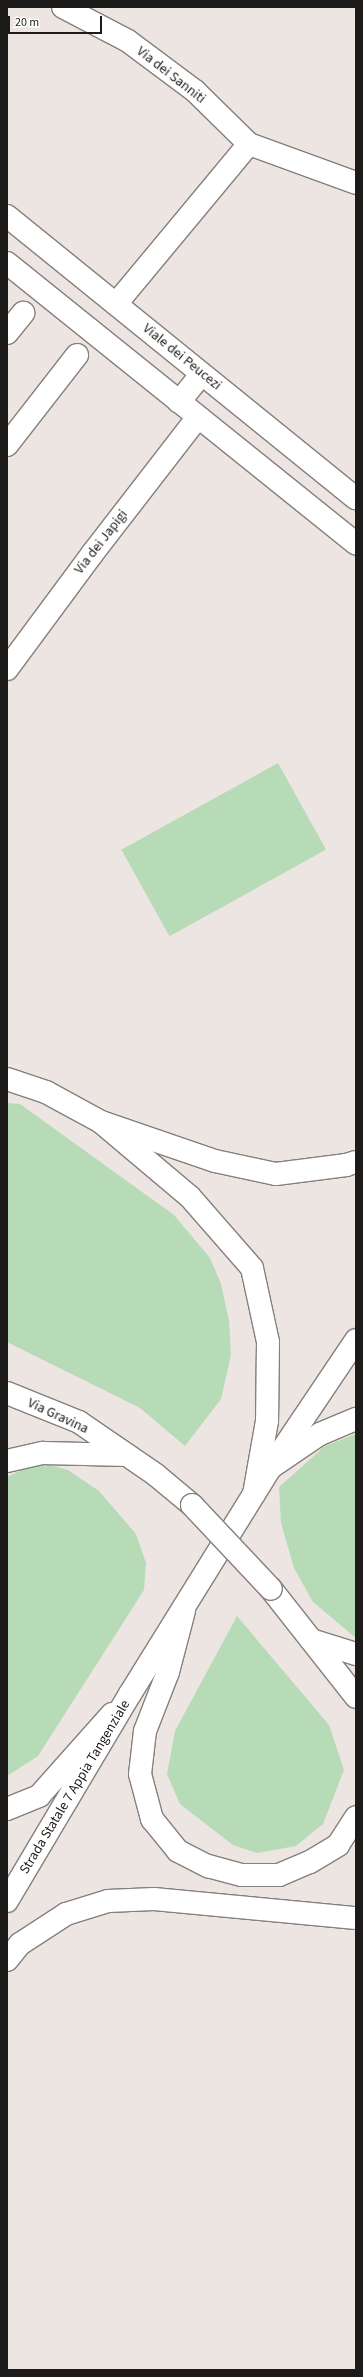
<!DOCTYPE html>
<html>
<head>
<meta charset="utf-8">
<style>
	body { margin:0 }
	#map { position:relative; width:363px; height:2377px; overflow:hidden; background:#ede5e1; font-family:"Source Sans 3",sans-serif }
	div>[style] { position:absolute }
	.green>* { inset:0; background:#b6dbb6; transform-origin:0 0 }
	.roads { filter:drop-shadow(1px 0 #867f7c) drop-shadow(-1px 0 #867f7c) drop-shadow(0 1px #867f7c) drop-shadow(0 -1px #867f7c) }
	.street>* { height:22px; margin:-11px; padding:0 11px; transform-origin:11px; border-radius:11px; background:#fff }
	.secondary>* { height:22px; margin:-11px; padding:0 11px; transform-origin:11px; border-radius:11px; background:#fff }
	.highway>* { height:22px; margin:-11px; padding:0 11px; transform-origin:11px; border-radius:11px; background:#fff }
	.bridges { filter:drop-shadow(1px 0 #867f7c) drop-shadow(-1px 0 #867f7c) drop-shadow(0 1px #867f7c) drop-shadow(0 -1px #867f7c) }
	.secondary-bridge>* { height:22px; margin:-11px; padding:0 11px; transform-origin:11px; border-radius:11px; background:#fff }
	span { translate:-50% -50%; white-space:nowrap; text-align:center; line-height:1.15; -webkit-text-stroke:4px #fff; paint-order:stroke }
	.street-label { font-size:14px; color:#1d1b19 }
	.frame { position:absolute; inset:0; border:8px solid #1d1b19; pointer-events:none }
	.scale { position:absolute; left:8px; top:16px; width:94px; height:18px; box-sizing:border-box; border:2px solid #1d1b19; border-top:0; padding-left:5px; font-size:12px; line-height:14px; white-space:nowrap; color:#1d1b19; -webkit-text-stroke:3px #fff; paint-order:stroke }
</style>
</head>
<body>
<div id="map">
	<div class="green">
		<div style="left:278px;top:763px;width:99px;height:179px;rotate:61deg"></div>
		<div style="clip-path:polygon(7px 1103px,20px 1104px,174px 1215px,210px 1258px,221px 1284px,229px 1321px,231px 1355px,221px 1399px,185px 1446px,140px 1408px,7px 1342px)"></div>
		<div style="clip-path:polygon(356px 1434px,356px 1638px,313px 1602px,294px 1568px,281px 1523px,279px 1487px,325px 1446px)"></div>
		<div style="clip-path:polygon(39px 1462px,68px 1470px,99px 1491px,136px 1534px,146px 1563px,144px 1590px,38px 1756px,7px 1776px,7px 1477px)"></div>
		<div style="clip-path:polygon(237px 1616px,329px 1725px,344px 1770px,323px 1824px,296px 1846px,257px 1853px,233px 1845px,180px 1804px,167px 1774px,175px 1731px)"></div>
	</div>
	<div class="roads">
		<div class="street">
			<div style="left:63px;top:7px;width:73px;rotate:27.6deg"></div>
			<div style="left:128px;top:41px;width:84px;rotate:36.7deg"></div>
			<div style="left:195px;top:91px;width:76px;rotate:44.5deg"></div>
			<div style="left:249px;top:144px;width:114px;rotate:20deg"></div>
			<div style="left:7px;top:216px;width:449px;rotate:39deg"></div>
			<div style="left:7px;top:263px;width:448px;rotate:38.8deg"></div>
			<div style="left:116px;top:304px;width:208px;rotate:-50.3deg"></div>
			<div style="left:7px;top:333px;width:26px;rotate:-51deg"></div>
			<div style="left:179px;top:402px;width:36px;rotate:-51deg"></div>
			<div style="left:7px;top:445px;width:114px;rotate:-52.1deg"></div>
			<div style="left:7px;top:669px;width:143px;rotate:-53.5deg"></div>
			<div style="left:92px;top:554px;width:173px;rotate:-52.3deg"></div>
		</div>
		<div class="secondary">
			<div style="left:7px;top:1079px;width:41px;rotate:18.4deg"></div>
			<div style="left:46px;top:1092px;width:63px;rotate:28.6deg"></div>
			<div style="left:101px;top:1122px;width:120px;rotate:18.9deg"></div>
			<div style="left:215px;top:1161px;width:62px;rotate:12deg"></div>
			<div style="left:276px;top:1174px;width:71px;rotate:-7.3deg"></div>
			<div style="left:346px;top:1165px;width:10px;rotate:-17deg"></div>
			<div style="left:101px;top:1122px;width:116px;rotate:40.1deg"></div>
			<div style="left:190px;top:1197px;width:94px;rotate:48.9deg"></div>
			<div style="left:252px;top:1268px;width:76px;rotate:77.8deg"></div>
			<div style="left:268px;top:1342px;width:79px;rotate:90.7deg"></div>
			<div style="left:267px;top:1421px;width:74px;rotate:100.1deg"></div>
			<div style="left:7px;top:1393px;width:78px;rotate:21.9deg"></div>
			<div style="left:79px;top:1422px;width:93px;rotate:34.5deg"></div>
			<div style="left:156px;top:1475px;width:47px;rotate:39.8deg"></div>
			<div style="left:7px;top:1461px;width:37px;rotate:-13deg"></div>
			<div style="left:43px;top:1453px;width:84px;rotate:1.4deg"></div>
			<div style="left:270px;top:1468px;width:60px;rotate:-34.2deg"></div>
			<div style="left:320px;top:1434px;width:39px;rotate:-23deg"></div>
			<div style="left:271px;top:1589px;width:137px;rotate:51.8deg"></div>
			<div style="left:184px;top:1611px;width:63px;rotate:104.7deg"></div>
			<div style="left:168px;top:1672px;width:63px;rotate:111.3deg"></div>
			<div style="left:145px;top:1731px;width:43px;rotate:96.6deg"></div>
			<div style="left:140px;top:1774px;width:47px;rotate:75.1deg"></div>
			<div style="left:152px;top:1819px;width:41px;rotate:50.9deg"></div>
			<div style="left:178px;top:1851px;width:34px;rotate:27deg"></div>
			<div style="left:208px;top:1866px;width:35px;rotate:15deg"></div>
			<div style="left:242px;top:1875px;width:37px"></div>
			<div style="left:279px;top:1875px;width:34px;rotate:-23deg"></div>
			<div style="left:310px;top:1862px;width:33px;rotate:-31deg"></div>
			<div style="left:338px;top:1845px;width:33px;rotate:-57deg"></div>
			<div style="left:311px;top:1640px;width:47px;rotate:17.3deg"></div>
			<div style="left:7px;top:1809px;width:35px;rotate:-22deg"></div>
			<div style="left:39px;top:1796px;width:110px;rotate:-48.3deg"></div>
			<div style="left:7px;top:1960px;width:21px;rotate:-51deg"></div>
			<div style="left:20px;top:1944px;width:55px;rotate:-33.1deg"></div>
			<div style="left:66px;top:1914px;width:44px;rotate:-17.2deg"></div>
			<div style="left:108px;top:1901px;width:46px;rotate:-2.5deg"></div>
			<div style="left:154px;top:1899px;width:203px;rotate:5.4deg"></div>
		</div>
		<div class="highway">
			<div style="left:7px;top:1901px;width:241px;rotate:-59.3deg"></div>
			<div style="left:130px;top:1694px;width:266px;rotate:-58.2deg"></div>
			<div style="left:270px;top:1468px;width:154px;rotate:-56.1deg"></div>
		</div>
	</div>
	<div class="bridges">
		<div class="secondary-bridge">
			<div style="left:192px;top:1505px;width:115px;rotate:46.8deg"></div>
		</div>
	</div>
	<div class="street-label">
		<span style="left:171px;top:75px;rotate:38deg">Via dei Sanniti</span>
		<span style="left:182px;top:357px;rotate:39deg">Viale dei Peucezi</span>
		<span style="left:101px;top:542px;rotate:-52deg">Via dei Japigi</span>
		<span style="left:58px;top:1416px;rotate:25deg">Via Gravina</span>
		<span style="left:75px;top:1787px;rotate:-59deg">Strada Statale 7 Appia Tangenziale</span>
	</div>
	<div class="frame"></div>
	<div class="scale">20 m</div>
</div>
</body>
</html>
